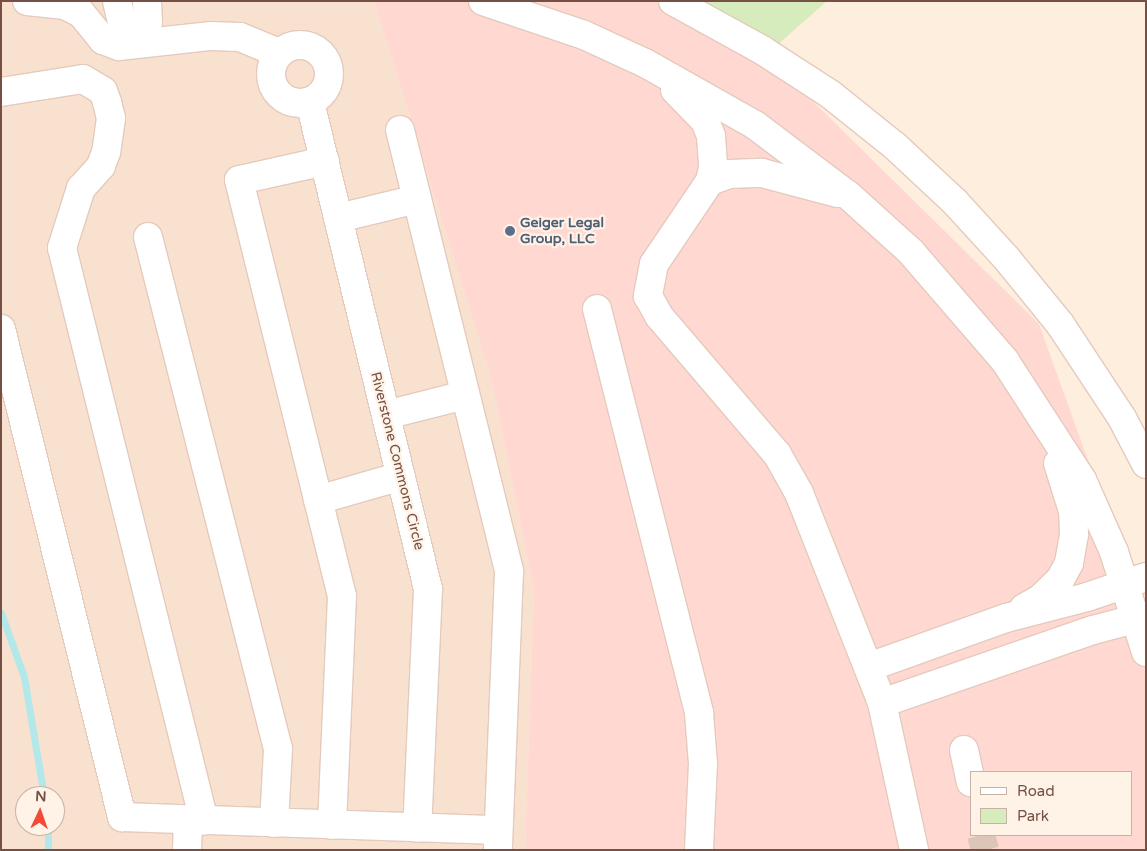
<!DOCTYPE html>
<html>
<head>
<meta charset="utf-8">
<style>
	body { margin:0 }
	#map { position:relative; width:1147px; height:851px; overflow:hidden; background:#feeede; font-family:"Varela Round",sans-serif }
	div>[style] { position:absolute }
	.residential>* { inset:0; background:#f8e1cf }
	.commercial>* { inset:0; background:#ffd9d1 }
	.green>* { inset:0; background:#d6ecbc }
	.stream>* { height:7px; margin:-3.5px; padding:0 3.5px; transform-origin:3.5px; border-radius:3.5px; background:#b2e8e9 }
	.minor-tunnel>* { height:28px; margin-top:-14px; transform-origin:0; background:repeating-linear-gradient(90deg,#dcc6b8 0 28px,transparent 0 42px) }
	.roads { filter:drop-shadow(1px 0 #e4cabd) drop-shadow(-1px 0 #e4cabd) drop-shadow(0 1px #e4cabd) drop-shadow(0 -1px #e4cabd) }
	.minor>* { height:28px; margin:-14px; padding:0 14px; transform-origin:14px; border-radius:14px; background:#fff }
	.minor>.ring { margin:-14px; padding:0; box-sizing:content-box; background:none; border:28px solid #fff; border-radius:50% }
	.dots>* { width:14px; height:14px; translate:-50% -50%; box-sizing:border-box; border:2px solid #fff2e6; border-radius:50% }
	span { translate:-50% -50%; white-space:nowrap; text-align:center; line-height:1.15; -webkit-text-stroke:4.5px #fff2e6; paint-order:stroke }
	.service-label { font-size:14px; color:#4e5e75; font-weight:700 }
	.left { translate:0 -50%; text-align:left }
	.street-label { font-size:14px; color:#765044 }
	.frame { position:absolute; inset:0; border:2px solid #765044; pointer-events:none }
	.legend { position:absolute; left:970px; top:771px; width:162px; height:65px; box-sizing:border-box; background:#fff2e6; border:1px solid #c8b1a5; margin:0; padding:6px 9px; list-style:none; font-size:15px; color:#765044 }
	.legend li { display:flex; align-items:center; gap:10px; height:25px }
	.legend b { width:25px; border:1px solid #c8b1a5 }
	.north { position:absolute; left:15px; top:786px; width:50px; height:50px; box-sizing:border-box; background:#fff2e6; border:1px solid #c8b1a5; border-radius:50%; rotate:3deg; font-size:14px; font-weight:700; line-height:20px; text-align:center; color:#765044 }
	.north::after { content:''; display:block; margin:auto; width:18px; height:22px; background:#f34a38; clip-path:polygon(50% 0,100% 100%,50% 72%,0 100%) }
</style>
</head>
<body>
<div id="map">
	<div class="residential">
		<div style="clip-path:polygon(evenodd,1px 1px,374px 1px,491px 378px,534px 591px,525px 850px,1px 850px,1px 1px,25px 796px,55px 796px,55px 826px,25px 826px,25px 796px)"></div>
	</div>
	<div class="commercial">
		<div style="clip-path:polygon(evenodd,374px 1px,661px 1px,766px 55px,1039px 324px,1146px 622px,1146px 850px,525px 850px,534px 591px,491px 378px,374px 1px,971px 772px,1131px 772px,1131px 835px,971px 835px,971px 772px)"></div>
	</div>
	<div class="green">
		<div style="clip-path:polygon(661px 1px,827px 1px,766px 55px)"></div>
	</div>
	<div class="stream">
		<div style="left:1px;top:613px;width:68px;rotate:70.2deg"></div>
		<div style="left:24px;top:677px;width:121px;rotate:80.5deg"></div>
		<div style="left:48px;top:826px;width:24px;rotate:90deg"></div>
	</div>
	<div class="minor-tunnel">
		<div style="left:981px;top:835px;width:16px;rotate:75deg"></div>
	</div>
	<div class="roads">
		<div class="minor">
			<div style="left:27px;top:1px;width:38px;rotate:6deg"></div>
			<div style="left:65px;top:5px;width:18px;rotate:27deg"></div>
			<div style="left:81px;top:13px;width:35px;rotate:51deg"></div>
			<div style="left:103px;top:40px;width:17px;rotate:21deg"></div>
			<div style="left:119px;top:46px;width:93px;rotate:-6.2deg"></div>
			<div style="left:211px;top:36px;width:29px;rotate:2deg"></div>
			<div style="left:240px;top:37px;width:42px;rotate:22.3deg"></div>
			<div style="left:117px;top:1px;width:23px;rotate:77deg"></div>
			<div style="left:122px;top:23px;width:25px;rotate:50deg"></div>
			<div style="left:138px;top:42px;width:22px;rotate:-63deg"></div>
			<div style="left:148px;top:22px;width:21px;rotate:-93deg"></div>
			<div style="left:483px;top:1px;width:107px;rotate:18.6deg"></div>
			<div style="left:584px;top:35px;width:67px;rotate:24.7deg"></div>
			<div style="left:645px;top:63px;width:126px;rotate:29.4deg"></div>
			<div style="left:755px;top:125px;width:116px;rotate:37deg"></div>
			<div style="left:848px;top:195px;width:85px;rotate:42.1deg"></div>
			<div style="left:911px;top:252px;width:144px;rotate:49.2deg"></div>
			<div style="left:1005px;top:361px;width:142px;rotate:57.1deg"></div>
			<div style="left:1082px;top:480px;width:79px;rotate:66deg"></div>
			<div style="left:1114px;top:552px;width:105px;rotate:72.3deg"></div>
			<div style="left:673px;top:1px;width:102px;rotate:28.8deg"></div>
			<div style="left:762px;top:50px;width:81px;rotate:32.9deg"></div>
			<div style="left:830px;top:94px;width:83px;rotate:38.7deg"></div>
			<div style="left:895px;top:146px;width:82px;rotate:43deg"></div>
			<div style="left:955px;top:202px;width:77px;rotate:47.6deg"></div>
			<div style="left:1007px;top:259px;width:84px;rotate:50.8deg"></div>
			<div style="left:1060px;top:324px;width:113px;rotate:56.6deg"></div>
			<div style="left:1122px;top:418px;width:52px;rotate:62.4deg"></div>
			<div class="ring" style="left:271px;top:45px;width:30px;height:30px"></div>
			<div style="left:675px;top:90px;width:43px;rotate:45.9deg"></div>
			<div style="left:705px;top:121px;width:16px;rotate:68deg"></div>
			<div style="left:711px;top:136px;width:32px;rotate:86deg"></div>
			<div style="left:713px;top:168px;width:13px;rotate:103deg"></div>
			<div style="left:710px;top:181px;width:100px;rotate:124deg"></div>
			<div style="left:654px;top:264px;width:33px;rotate:101deg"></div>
			<div style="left:648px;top:296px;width:23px;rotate:61deg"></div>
			<div style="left:659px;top:316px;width:182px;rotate:49.5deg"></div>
			<div style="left:777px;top:454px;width:45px;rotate:60.6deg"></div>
			<div style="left:799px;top:493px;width:226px;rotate:68.4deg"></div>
			<div style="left:882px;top:703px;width:150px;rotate:77.7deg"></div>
			<div style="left:1px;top:92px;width:83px;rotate:-9deg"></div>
			<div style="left:83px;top:79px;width:23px;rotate:31deg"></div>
			<div style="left:103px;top:91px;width:12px;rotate:70deg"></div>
			<div style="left:107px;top:102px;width:16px;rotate:76deg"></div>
			<div style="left:111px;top:118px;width:34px;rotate:98deg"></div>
			<div style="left:106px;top:152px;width:15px;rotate:110deg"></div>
			<div style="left:101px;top:166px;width:30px;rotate:132deg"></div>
			<div style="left:81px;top:188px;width:63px;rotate:107.6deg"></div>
			<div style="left:62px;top:248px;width:590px;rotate:76.08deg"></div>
			<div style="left:310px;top:102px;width:501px;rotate:76.38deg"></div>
			<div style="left:428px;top:589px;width:239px;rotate:92.6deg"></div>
			<div style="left:400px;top:130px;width:455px;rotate:76.1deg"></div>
			<div style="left:509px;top:572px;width:278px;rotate:92.3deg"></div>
			<div style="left:325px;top:161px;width:88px;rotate:167.5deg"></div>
			<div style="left:239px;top:180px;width:429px;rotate:76.1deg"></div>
			<div style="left:342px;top:596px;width:229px;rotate:92.5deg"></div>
			<div style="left:710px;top:181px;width:20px;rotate:-20deg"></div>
			<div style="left:729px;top:174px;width:33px;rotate:-2deg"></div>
			<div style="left:762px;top:173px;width:78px;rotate:14.9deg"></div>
			<div style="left:338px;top:218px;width:81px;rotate:-13.5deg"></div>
			<div style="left:148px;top:237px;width:528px;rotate:75.75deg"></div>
			<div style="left:278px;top:749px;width:74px;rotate:93.1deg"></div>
			<div style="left:597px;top:309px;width:417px;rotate:75.8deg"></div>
			<div style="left:699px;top:713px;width:51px;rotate:85.5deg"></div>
			<div style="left:703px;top:764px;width:86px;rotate:92.7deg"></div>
			<div style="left:1px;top:329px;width:503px;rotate:76.07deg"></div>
			<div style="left:122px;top:817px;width:376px;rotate:2deg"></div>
			<div style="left:386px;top:415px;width:81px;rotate:-14.2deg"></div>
			<div style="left:318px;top:500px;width:86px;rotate:-16.1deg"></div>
			<div style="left:1024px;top:608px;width:18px;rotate:-29deg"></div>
			<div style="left:1040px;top:599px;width:28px;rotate:-44deg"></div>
			<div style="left:1060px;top:580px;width:19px;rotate:-62deg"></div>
			<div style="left:1069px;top:563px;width:29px;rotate:-80deg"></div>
			<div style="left:1074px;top:534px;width:23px;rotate:-92deg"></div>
			<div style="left:1073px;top:511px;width:50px;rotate:-107.4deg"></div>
			<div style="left:869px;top:667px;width:145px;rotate:-19.7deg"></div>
			<div style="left:1006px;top:618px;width:84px;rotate:-14.5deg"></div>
			<div style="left:1087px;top:597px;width:62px;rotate:-18.7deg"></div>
			<div style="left:882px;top:703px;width:223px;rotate:-19.1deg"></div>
			<div style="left:1093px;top:630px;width:55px;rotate:-14.8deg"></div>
			<div style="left:964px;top:750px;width:33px;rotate:78deg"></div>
			<div style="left:187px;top:850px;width:30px;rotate:-88deg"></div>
		</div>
	</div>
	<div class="dots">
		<div style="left:510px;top:231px;background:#5c6f8a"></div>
	</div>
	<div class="service-label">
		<span class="left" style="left:520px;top:231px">Geiger Legal<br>Group, LLC</span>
	</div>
	<div class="street-label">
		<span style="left:397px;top:461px;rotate:76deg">Riverstone Commons Circle</span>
	</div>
	<div class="frame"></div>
	<ul class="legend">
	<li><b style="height:6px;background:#fff"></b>Road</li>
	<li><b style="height:14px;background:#d6ecbc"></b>Park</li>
	</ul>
	<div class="north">N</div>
</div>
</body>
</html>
